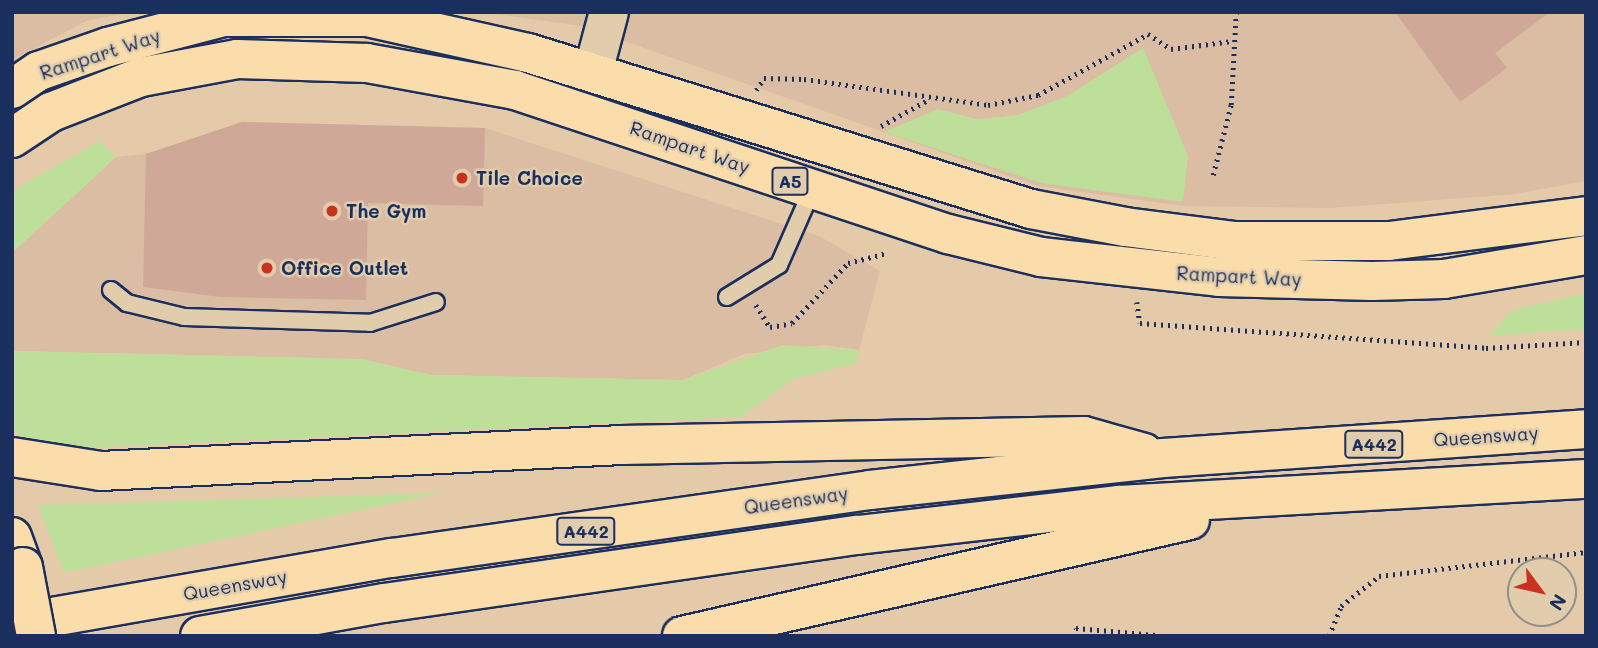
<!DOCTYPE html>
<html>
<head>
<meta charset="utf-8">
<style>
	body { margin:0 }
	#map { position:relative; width:1598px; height:648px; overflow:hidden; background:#e4caa9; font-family:Mali,sans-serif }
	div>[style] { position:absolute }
	.built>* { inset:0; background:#dabda3 }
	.green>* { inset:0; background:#bddf99 }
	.building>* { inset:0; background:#d0a897 }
	.path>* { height:4.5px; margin-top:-2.25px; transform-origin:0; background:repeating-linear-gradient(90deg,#1b2f5e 0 2px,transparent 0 7px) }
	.roads { filter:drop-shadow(2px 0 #1b2f5e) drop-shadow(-2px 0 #1b2f5e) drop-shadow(0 2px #1b2f5e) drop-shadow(0 -2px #1b2f5e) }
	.lane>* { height:16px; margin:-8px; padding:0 8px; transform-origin:8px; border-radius:8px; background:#e1cdab }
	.secondary>* { height:38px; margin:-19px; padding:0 19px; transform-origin:19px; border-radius:19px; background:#e1cdab }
	.primary>* { height:38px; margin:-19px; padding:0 19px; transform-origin:19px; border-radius:19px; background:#fbddab }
	.highway>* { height:38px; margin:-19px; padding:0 19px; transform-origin:19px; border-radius:19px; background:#fbddab }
	.bridges { filter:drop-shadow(2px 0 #1b2f5e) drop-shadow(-2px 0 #1b2f5e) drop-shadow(0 2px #1b2f5e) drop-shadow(0 -2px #1b2f5e) }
	.primary-bridge>* { height:38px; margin:-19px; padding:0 19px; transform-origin:19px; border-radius:19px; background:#fbddab }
	.dots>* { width:19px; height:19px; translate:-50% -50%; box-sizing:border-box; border:4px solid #e1cdab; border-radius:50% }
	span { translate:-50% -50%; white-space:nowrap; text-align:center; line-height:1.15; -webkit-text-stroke:5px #e1cdab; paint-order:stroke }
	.shield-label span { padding:2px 5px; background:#e1cdab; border:2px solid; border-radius:5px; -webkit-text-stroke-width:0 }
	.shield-label { font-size:18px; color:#1b2f5e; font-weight:700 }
	.street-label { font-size:19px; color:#1b2f5e }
	.poi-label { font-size:19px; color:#1b2f5e; font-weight:700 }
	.left { translate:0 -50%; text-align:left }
	.frame { position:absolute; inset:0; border:14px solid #1b2f5e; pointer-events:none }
	.north { position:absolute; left:1507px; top:557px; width:70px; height:70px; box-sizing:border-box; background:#e1cdab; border:2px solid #928e8c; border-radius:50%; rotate:123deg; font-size:19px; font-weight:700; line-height:28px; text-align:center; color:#1b2f5e }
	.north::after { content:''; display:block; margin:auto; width:24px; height:32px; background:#c8321e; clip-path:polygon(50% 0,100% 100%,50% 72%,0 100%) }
</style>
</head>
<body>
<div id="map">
	<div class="built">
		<div style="clip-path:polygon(12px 12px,131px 12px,86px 21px,12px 60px)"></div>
		<div style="clip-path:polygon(482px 12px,1586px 12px,1586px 181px,1515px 194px,1331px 208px,1183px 206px,1038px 186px,581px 26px)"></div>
		<div style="clip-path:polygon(242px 122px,485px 128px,819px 236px,880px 271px,859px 350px,825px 345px,744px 354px,683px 380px,431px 375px,361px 359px,12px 351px,12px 253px,116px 157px,146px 154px)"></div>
	</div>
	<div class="green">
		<div style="clip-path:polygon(1143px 48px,1188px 156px,1183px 202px,1041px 183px,884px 132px,938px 109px,977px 119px,1018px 115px,1067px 96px)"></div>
		<div style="clip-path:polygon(100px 141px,116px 157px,12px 253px,12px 191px)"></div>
		<div style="clip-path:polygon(1586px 293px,1586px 329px,1489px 336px,1513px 310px)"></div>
		<div style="clip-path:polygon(782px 345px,859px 350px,857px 363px,793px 379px,741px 417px,41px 450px,12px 430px,12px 351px,361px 359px,431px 375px,683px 380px)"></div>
		<div style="clip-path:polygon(441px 493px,64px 573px,38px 505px)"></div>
	</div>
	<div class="building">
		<div style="clip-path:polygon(1395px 12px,1550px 12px,1495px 53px,1507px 68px,1460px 102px)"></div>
		<div style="clip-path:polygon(242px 122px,485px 128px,483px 206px,368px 203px,366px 300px,220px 297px,143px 287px,146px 154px)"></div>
	</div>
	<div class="path">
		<div style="left:756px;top:90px;width:14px;rotate:-56deg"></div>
		<div style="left:764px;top:78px;width:40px;rotate:1.4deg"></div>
		<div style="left:804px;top:79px;width:186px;rotate:8deg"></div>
		<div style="left:988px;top:105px;width:51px;rotate:-11.3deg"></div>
		<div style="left:1038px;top:95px;width:126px;rotate:-29deg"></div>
		<div style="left:1148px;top:34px;width:27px;rotate:33deg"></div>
		<div style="left:1171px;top:49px;width:62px;rotate:-7.5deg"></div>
		<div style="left:881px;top:126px;width:54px;rotate:-29deg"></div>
		<div style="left:1213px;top:175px;width:72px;rotate:-75.6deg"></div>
		<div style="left:1231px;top:105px;width:93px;rotate:-86.9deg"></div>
		<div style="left:1137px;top:302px;width:21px;rotate:82deg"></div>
		<div style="left:1140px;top:323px;width:347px;rotate:4.1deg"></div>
		<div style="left:1486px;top:348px;width:100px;rotate:-3.4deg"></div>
		<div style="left:756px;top:305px;width:26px;rotate:58deg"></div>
		<div style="left:770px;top:327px;width:22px;rotate:-10deg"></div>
		<div style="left:792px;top:323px;width:82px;rotate:-47deg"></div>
		<div style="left:848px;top:263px;width:40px;rotate:-14.4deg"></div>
		<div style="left:1077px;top:636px;width:8px;rotate:-97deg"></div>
		<div style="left:1076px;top:628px;width:80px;rotate:5deg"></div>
		<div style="left:1329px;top:636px;width:32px;rotate:-68deg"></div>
		<div style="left:1341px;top:606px;width:48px;rotate:-38.3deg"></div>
		<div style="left:1379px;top:576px;width:208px;rotate:-6.6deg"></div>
	</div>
	<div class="roads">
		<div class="lane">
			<div style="left:111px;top:290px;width:21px;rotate:39deg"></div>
			<div style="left:127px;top:303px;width:59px;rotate:13.8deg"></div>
			<div style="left:184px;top:317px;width:186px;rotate:1.8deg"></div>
			<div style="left:370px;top:323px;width:69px;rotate:-17.7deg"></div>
			<div style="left:727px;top:297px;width:61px;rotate:-31.6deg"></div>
			<div style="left:779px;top:265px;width:82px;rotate:-66.3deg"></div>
		</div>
		<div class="secondary">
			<div style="left:593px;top:72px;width:62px;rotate:-75.1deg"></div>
		</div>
		<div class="primary">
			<div style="left:12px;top:89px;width:32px;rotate:-34deg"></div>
			<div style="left:39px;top:71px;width:73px;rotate:-19.2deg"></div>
			<div style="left:108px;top:47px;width:119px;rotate:-14.6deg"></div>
			<div style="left:223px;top:17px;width:144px"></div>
			<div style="left:367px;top:17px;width:165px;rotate:12.6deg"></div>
			<div style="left:528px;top:53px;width:527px;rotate:17.23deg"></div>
			<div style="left:1031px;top:209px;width:96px;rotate:10.8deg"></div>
			<div style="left:1125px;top:227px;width:111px;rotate:7.3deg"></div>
			<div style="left:1235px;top:241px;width:154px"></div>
			<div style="left:1389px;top:241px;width:199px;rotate:-7.2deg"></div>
			<div style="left:12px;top:138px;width:47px;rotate:-33.7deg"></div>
			<div style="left:51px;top:112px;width:97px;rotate:-21.3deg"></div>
			<div style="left:141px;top:77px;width:98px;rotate:-10.6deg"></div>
			<div style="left:237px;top:59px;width:130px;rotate:1.8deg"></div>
			<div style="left:367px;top:63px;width:150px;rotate:10.3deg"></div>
			<div style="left:515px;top:90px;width:456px;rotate:18.4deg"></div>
			<div style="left:948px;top:234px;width:96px;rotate:13.9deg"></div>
			<div style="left:1041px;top:257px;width:179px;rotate:6.4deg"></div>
			<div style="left:1219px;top:277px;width:153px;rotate:1.5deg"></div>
			<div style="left:1372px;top:281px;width:72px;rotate:-1.6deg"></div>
			<div style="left:1444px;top:279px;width:144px;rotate:-9.6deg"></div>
			<div style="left:12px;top:537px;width:32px;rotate:70deg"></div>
		</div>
		<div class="highway">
			<div style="left:12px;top:457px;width:90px;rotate:8.9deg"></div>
			<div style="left:101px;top:471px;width:521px;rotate:-2.86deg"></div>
			<div style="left:621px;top:445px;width:463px;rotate:-1.1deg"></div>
			<div style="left:1084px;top:436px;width:62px;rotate:15.8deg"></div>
			<div style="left:12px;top:624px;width:386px;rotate:-9.9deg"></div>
			<div style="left:392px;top:558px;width:483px;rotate:-8.1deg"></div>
			<div style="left:870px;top:490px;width:295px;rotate:-6.2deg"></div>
			<div style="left:1163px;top:458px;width:424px;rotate:-3.9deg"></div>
			<div style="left:200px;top:636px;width:187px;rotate:-10.2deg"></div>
			<div style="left:384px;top:603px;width:479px;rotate:-8.2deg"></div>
			<div style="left:858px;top:535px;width:263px;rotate:-6.6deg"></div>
			<div style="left:1119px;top:505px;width:468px;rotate:-3.2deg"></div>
			<div style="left:682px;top:636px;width:521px;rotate:-12.86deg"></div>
		</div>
	</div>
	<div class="bridges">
		<div class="primary-bridge">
			<div style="left:23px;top:567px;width:70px;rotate:79.3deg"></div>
		</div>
	</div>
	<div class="dots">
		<div style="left:462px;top:178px;background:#c8321e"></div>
		<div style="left:332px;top:211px;background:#c8321e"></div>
		<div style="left:267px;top:268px;background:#c8321e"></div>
	</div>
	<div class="shield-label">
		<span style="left:790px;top:181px">A5</span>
		<span style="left:1374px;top:444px">A442</span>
		<span style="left:586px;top:531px">A442</span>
	</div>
	<div class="street-label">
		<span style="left:100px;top:54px;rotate:-18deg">Rampart Way</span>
		<span style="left:690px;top:147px;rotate:19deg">Rampart Way</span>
		<span style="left:1239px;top:276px;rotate:3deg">Rampart Way</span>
		<span style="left:1486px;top:436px;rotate:-4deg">Queensway</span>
		<span style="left:796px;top:500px;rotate:-8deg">Queensway</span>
		<span style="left:235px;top:585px;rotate:-10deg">Queensway</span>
	</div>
	<div class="poi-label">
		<span class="left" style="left:476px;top:178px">Tile Choice</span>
		<span class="left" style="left:346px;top:211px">The Gym</span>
		<span class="left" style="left:281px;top:268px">Office Outlet</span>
	</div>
	<div class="frame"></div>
	<div class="north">N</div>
</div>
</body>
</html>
